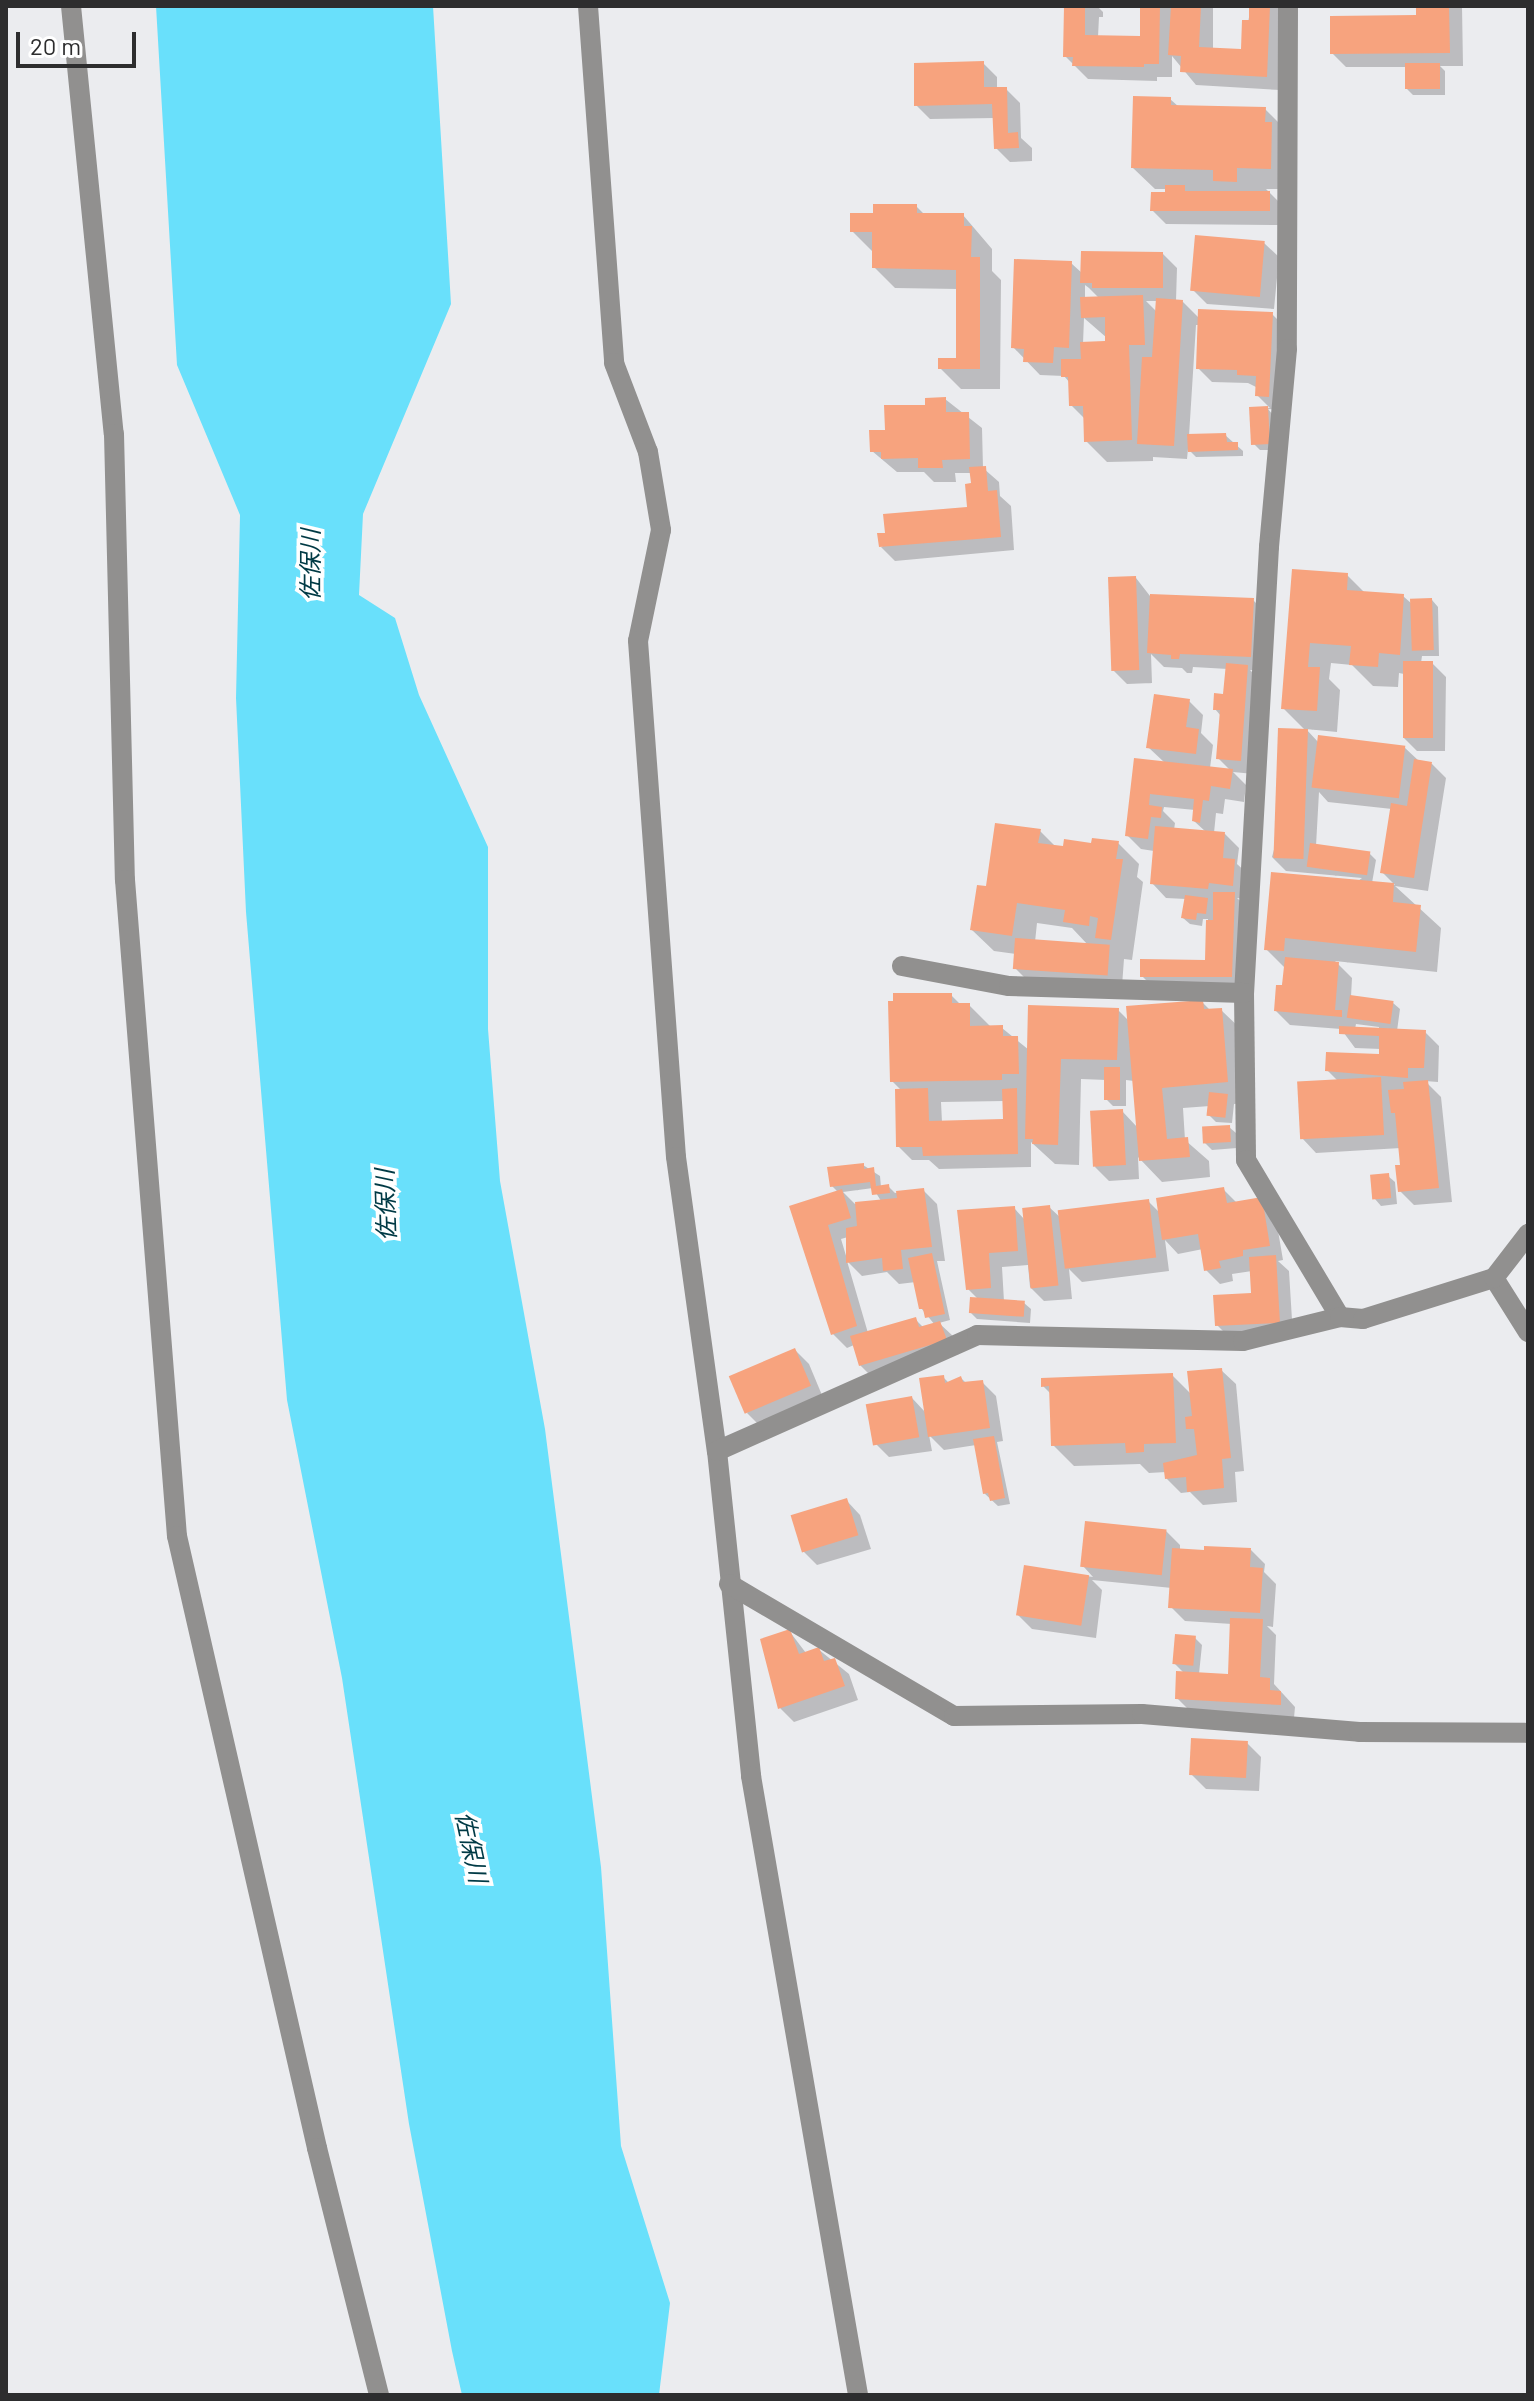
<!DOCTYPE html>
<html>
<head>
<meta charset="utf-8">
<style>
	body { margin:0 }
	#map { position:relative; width:1534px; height:2401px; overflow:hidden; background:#ebecef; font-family:Barlow,"Noto Sans JP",sans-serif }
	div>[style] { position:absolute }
	.water>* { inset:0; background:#69e0fb }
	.shadow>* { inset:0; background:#0003 }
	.building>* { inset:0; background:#f7a37e; transform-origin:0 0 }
	.minor>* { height:20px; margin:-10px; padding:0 10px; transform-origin:10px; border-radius:10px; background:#91908f }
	span { translate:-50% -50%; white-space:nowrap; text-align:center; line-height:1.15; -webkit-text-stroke:7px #fff; paint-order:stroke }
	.water-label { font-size:24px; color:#003a45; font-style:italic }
	.frame { position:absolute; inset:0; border:8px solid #2d2d2e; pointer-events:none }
	.scale { position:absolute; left:16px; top:32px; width:120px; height:36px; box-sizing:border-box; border:4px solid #2d2d2e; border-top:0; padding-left:10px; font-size:24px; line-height:28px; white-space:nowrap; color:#2d2d2e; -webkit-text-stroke:6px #fff; paint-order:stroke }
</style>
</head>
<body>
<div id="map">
	<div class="water">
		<div style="clip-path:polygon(156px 6px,433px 6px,451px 304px,363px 514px,359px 595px,395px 618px,419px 695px,488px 847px,488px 1029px,500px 1181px,545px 1429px,601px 1867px,621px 2146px,670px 2303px,659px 2395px,462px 2395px,452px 2351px,409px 2124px,342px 1678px,287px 1400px,246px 912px,236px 698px,240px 515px,177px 365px)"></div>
	</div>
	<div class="shadow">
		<div style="clip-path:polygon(1066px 6px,1097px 6px,1103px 12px,1103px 17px,1099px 17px,1098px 37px,1142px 38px,1142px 6px,1213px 6px,1213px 50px,1243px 51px,1251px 6px,1284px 6px,1280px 90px,1196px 85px,1172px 56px,1172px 77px,1157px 77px,1157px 81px,1088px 79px,1065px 56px)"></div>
		<div style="clip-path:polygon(1418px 6px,1462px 6px,1463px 66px,1440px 66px,1445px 71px,1445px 95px,1413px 95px,1407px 89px,1407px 67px,1346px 67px,1332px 53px,1418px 17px)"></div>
		<div style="clip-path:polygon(983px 63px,997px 77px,997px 89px,1006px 89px,1020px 103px,1021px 138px,1032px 148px,1032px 161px,1010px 162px,996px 148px,995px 118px,930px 119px,916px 105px)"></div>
		<div style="clip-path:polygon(1170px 99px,1179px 107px,1265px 109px,1286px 130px,1292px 189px,1266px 189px,1284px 207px,1284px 225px,1166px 224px,1152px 210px,1167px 189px,1155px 189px,1133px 168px)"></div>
		<div style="clip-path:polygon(916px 206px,925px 215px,963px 215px,992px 249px,992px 271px,1001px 280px,1000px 389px,961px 389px,940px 368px,958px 360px,958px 289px,895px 288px,874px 267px,874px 253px,852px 231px,875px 215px)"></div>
		<div style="clip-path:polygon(1264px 243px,1279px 257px,1274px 309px,1207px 304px,1193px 290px)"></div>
		<div style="clip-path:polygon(evenodd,1163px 254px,1177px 268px,1176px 301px,1183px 302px,1200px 319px,1272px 314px,1286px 328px,1283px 410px,1268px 409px,1273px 415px,1275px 450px,1260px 450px,1253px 443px,1251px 409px,1270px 408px,1257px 395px,1258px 388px,1248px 383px,1212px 382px,1198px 368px,1200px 325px,1196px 325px,1189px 436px,1225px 435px,1243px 451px,1243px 456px,1196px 457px,1188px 449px,1187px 459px,1153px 457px,1153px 461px,1107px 462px,1086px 441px,1086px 420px,1071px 405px,1070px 383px,1064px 376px,1040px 375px,1013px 347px,1071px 263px,1083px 274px,1163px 254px,1085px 285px,1089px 288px,1099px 298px,1085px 299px,1085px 285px,1163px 254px,1146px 301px,1158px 301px,1157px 312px,1146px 301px,1163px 254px,1084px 318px,1107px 338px,1107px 343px,1083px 344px,1084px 318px)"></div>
		<div style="clip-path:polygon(945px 399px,982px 428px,983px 468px,999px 482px,1000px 496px,1011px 506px,1014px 550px,895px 561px,881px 547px,969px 508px,972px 473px,955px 473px,956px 482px,934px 482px,924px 472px,897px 472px,872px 451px,887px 432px)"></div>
		<div style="clip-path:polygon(evenodd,1294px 571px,1347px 575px,1365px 593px,1403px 596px,1412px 604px,1432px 600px,1438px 607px,1439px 656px,1422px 656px,1421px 663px,1432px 663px,1446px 677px,1445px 751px,1417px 751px,1403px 737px,1404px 674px,1399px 673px,1398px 687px,1373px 686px,1352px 665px,1331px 663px,1329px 679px,1340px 690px,1337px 732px,1306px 729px,1319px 743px,1404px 747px,1420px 762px,1432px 764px,1446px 778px,1428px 891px,1395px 886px,1441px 928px,1437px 972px,1335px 961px,1352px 978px,1351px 997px,1393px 1003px,1400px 1009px,1397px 1031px,1425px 1032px,1439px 1046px,1438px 1082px,1425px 1081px,1441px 1097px,1452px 1202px,1414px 1205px,1400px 1191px,1401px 1148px,1316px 1153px,1302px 1138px,1338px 1081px,1327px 1070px,1381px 1056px,1381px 1049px,1355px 1048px,1341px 1029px,1290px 1025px,1276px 1011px,1286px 969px,1266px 949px,1362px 878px,1286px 871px,1272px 857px,1306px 731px,1283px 708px,1294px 571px,1319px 792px,1328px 802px,1392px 809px,1382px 872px,1395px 885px,1372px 883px,1376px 860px,1369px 853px,1316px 846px,1319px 792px,1294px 571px,1356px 1024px,1379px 1027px,1379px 1030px,1355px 1029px,1356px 1024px)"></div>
		<div style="clip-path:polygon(evenodd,1136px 578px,1150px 596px,1253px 600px,1267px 614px,1265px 670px,1250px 670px,1261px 681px,1254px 774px,1233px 772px,1246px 785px,1244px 802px,1225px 799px,1223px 814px,1216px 813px,1214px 833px,1225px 834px,1239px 848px,1237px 864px,1249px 875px,1247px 899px,1237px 898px,1248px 908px,1245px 991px,1156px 990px,1142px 976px,1207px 962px,1208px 919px,1203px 919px,1202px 926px,1190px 924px,1183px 918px,1186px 899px,1166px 898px,1152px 883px,1154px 851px,1141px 849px,1127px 835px,1165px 763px,1148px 747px,1189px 701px,1203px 715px,1201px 733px,1213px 745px,1210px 768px,1231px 771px,1218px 758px,1221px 716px,1215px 709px,1225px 696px,1228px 669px,1193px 667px,1192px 673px,1187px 673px,1182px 668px,1164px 667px,1151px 654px,1152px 683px,1127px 684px,1113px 670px,1136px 578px,1164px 807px,1195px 810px,1194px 821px,1206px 832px,1174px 830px,1175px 823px,1163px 811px,1164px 807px)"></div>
		<div style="clip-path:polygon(evenodd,1040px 831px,1056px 847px,1118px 843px,1139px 864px,1137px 877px,1143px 882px,1132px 960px,1124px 959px,1122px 986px,1029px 982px,1015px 968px,1016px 954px,994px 951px,972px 930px,988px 888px,1040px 831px,1037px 923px,1072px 928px,1088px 945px,1035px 942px,1037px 923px)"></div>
		<div style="clip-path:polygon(evenodd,951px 995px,961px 1005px,969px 1005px,990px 1026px,1002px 1028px,1029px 1050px,1118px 1010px,1129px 1021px,1202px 1002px,1211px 1011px,1221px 1010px,1243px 1031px,1248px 1103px,1234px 1104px,1232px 1123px,1216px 1122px,1209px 1115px,1210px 1106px,1183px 1108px,1185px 1140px,1209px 1161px,1210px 1177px,1162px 1182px,1138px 1157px,1139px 1179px,1109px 1181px,1095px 1167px,1122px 1111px,1138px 1128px,1134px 1081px,1126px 1080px,1126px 1106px,1113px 1106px,1107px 1100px,1106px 1080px,1081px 1079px,1079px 1165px,1055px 1164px,1031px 1142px,1031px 1167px,939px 1169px,929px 1160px,912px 1160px,898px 1146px,902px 1091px,892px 1081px,951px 995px,1005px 1101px,1005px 1121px,942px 1122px,941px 1102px,1005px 1101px)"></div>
		<div style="clip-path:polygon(1229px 1127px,1236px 1133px,1237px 1148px,1212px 1150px,1205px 1143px)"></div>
		<div style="clip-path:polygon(evenodd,863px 1165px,880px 1176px,881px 1187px,888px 1186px,895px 1193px,923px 1190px,937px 1204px,945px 1261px,937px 1261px,950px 1320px,939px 1323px,954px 1337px,959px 1354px,874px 1379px,860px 1365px,854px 1345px,847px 1348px,833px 1334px,792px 1207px,838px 1192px,832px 1186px,863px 1165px,873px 1188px,881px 1201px,855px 1204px,843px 1192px,873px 1188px,863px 1165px,848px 1237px,847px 1259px,841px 1239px,848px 1237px,863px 1165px,847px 1261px,862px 1276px,887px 1272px,899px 1284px,916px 1282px,921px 1308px,935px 1325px,924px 1328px,915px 1319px,868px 1333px,847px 1261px)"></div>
		<div style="clip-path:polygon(1388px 1176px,1395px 1182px,1397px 1204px,1381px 1206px,1375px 1199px)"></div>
		<div style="clip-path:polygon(1223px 1189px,1237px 1203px,1261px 1199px,1275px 1213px,1283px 1260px,1278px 1261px,1289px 1271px,1293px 1336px,1231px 1339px,1217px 1325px,1253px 1295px,1252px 1271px,1232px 1274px,1233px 1281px,1220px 1284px,1206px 1270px,1203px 1249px,1178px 1254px,1165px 1240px,1169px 1271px,1082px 1282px,1069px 1269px,1072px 1299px,1044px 1301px,1030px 1287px,1028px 1265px,1002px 1267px,1004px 1301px,1024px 1303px,1031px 1309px,1030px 1323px,977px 1319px,971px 1313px,978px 1299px,968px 1289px,1014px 1208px,1025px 1220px,1049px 1207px,1062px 1219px,1148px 1201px,1160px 1213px)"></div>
		<div style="clip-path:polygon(795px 1350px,809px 1364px,824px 1400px,761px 1427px,747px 1413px)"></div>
		<div style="clip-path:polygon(1221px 1370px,1236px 1384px,1244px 1471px,1235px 1472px,1237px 1502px,1203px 1505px,1190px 1492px,1181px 1493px,1167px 1479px,1166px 1472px,1149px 1473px,1140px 1464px,1074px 1466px,1053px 1445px,1052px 1395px,1043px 1386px,1172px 1375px,1192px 1395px)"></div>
		<div style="clip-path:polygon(943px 1377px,950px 1384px,961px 1378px,967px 1384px,982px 1382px,996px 1396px,1003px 1441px,997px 1442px,1010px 1504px,998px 1506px,984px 1493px,976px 1445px,944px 1450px,929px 1435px,932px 1451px,889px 1457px,875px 1443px,912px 1398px,926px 1413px)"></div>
		<div style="clip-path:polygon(846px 1500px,860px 1515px,871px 1549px,817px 1565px,803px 1551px)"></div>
		<div style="clip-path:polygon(1166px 1531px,1180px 1545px,1180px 1550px,1251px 1550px,1265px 1564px,1264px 1572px,1276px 1584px,1273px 1627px,1267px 1626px,1276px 1635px,1274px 1684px,1295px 1707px,1294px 1718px,1191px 1712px,1177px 1698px,1184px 1673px,1174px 1663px,1195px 1638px,1202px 1645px,1199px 1674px,1230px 1676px,1232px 1624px,1185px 1621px,1171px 1607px,1172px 1588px,1092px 1580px,1102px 1590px,1096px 1638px,1032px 1629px,1018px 1615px,1026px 1567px,1093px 1577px,1083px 1566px)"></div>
		<div style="clip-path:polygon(790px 1632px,806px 1653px,818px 1649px,849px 1674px,858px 1700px,794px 1722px,780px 1708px)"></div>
		<div style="clip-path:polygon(1247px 1743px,1261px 1757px,1259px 1791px,1206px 1789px,1192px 1775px)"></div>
	</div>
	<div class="building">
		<div style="clip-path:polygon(1064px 6px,1085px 6px,1085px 35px,1140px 36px,1140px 6px,1160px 6px,1159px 64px,1144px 64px,1144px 67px,1072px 66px,1073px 57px,1063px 57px)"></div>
		<div style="clip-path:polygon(1171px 6px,1201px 6px,1199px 47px,1241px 49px,1242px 20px,1249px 20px,1249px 6px,1270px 6px,1267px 77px,1180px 72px,1181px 56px,1168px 55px)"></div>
		<div style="clip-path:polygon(1416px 6px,1449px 6px,1450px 53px,1330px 54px,1330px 16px,1416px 15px)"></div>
		<div style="clip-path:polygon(984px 61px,984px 87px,1007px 87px,1008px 133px,1018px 132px,1019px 148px,994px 149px,992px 104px,914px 106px,914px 63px)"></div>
		<div style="left:1405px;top:63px;width:35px;height:26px"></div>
		<div style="clip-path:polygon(1133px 96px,1171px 97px,1171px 105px,1266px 107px,1265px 122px,1272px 122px,1271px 169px,1237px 168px,1237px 182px,1213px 181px,1213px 170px,1131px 168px)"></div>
		<div style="clip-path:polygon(1165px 185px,1185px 185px,1185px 191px,1270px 191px,1270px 211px,1150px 211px,1151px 192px,1165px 192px)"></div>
		<div style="clip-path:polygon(873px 204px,917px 204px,917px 213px,964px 213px,964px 226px,972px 226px,971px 257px,980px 257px,980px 369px,938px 369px,938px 358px,956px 358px,956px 270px,872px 268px,872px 232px,850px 232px,850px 213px,873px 213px)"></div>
		<div style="left:1195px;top:235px;width:70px;height:56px;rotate:5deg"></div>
		<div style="clip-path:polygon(1081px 251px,1163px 252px,1163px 288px,1092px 288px,1092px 283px,1080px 283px)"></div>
		<div style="clip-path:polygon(1014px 259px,1072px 261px,1069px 348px,1054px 347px,1053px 363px,1023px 362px,1024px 349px,1011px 348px)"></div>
		<div style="clip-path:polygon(1143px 295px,1145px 345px,1129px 345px,1132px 440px,1084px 442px,1083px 406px,1069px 406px,1068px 377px,1061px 377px,1061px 359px,1081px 359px,1080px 342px,1105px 341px,1105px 317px,1081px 318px,1080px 297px)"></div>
		<div style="clip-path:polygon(1156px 298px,1183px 300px,1174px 446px,1137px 444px,1142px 357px,1152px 357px)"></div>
		<div style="clip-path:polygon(1198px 309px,1273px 312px,1269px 397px,1255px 396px,1256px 376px,1237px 375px,1237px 370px,1196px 369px)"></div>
		<div style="clip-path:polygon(946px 397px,946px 412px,969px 412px,970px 459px,942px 460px,943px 468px,918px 468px,918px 458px,881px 459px,881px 452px,870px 452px,869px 430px,885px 430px,884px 405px,925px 405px,925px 398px)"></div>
		<div style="left:1268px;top:406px;width:38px;height:19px;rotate:87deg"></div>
		<div style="clip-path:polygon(1226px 433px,1227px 442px,1238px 442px,1238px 450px,1188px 452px,1187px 434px)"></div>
		<div style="clip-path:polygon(986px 466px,988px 491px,997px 490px,1001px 537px,879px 547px,877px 533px,885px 533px,883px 514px,967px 507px,965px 484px,971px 483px,969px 467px)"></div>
		<div style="clip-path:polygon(1292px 569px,1348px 573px,1347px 590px,1404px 594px,1400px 655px,1379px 653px,1378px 667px,1349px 665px,1351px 646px,1310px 643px,1308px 667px,1320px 667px,1317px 711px,1281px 709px)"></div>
		<div style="left:1136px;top:576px;width:94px;height:28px;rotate:88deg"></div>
		<div style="clip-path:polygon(1150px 594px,1254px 598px,1251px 657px,1180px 654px,1179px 659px,1171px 659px,1171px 655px,1147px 653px)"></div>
		<div style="left:1432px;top:598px;width:52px;height:22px;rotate:88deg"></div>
		<div style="left:1403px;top:661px;width:30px;height:77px"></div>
		<div style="clip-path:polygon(1226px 663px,1248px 665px,1241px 761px,1216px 759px,1220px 710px,1213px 710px,1214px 693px,1223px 694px)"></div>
		<div style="clip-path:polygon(1154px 694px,1190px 699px,1186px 727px,1199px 729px,1196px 754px,1146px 748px)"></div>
		<div style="left:1278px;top:728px;width:30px;height:130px;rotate:2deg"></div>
		<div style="left:1318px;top:735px;width:88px;height:53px;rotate:7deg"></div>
		<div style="clip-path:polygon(1134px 758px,1233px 769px,1230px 789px,1211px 786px,1209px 801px,1203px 800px,1200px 823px,1192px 821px,1194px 799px,1150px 794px,1149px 805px,1162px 807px,1161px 818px,1151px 817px,1148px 839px,1125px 836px)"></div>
		<div style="clip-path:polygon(1414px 759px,1432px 762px,1414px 878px,1380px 873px,1391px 803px,1407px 806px)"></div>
		<div style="clip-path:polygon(995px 823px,1041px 829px,1038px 843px,1063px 846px,1064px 839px,1091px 843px,1092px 838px,1119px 841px,1116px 859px,1123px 859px,1111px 940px,1095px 938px,1098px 918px,1090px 916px,1089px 926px,1063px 922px,1065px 910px,1017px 903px,1012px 936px,970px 930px,977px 885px,986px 886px)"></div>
		<div style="clip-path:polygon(1155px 826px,1225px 832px,1223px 858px,1235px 859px,1233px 886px,1209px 883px,1208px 889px,1150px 884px)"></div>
		<div style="left:1310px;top:843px;width:61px;height:24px;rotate:8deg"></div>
		<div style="clip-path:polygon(1271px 872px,1394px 883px,1393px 902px,1421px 905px,1416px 952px,1285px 938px,1284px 951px,1264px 950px)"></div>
		<div style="clip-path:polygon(1213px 892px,1235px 892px,1232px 977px,1140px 977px,1140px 959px,1205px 960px,1206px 920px,1213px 920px)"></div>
		<div style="clip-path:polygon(1185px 895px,1208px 898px,1206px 914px,1197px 913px,1196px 920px,1181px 918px)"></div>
		<div style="left:1015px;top:938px;width:95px;height:31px;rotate:4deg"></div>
		<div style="clip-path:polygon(1285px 957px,1339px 962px,1335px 1010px,1342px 1010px,1342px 1017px,1274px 1011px,1276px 985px,1282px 985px)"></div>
		<div style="clip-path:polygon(893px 993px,952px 993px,952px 1003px,970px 1003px,970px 1026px,1003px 1025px,1003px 1036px,1018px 1036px,1019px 1074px,1002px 1074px,1002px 1080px,890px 1082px,888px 1001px,893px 1001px)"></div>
		<div style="left:1350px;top:995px;width:44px;height:23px;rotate:8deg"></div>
		<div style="clip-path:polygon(1203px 1000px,1204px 1009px,1222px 1008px,1228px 1082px,1162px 1088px,1167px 1139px,1188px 1137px,1190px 1157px,1139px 1161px,1126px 1006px)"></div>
		<div style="clip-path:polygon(1028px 1005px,1119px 1008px,1117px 1060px,1061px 1059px,1058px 1145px,1032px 1144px,1033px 1139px,1025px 1139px)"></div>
		<div style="clip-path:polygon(1339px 1026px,1426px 1030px,1424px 1068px,1408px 1068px,1408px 1078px,1325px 1071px,1326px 1052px,1379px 1054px,1379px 1036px,1339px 1034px)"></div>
		<div style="left:1120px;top:1067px;width:33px;height:16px;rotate:90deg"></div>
		<div style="left:1381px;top:1077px;width:58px;height:84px;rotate:87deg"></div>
		<div style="clip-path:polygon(1428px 1080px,1439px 1188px,1398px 1192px,1395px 1165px,1400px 1165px,1395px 1113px,1391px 1113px,1388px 1090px,1404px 1089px,1403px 1082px)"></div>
		<div style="clip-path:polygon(928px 1088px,929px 1121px,1003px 1119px,1002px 1089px,1017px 1088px,1018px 1154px,923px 1156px,922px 1147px,896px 1147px,895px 1089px)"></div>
		<div style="left:1209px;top:1092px;width:19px;height:24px;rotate:6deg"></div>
		<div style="left:1123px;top:1109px;width:56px;height:33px;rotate:87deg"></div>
		<div style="left:1230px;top:1125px;width:17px;height:28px;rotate:87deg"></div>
		<div style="clip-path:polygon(864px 1163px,864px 1169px,874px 1167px,876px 1186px,889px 1184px,890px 1193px,872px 1195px,870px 1182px,830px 1187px,827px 1167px)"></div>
		<div style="left:1389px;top:1173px;width:25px;height:19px;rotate:85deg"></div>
		<div style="clip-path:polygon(1224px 1187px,1227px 1203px,1262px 1197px,1270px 1246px,1243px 1250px,1243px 1256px,1219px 1261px,1221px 1268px,1204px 1271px,1198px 1234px,1162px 1240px,1156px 1198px)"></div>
		<div style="clip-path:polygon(924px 1188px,932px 1247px,901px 1250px,903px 1269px,883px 1271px,882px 1258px,846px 1263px,846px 1228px,857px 1226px,855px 1202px,897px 1198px,896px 1191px)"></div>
		<div style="clip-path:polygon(842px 1189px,851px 1218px,828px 1225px,857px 1326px,831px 1335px,789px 1206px)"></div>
		<div style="left:1149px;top:1199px;width:59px;height:92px;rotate:83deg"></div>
		<div style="left:1050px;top:1205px;width:81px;height:28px;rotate:84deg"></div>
		<div style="clip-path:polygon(1015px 1206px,1018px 1251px,989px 1253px,991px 1288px,966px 1290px,957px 1210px)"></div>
		<div style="clip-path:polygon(932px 1253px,945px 1314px,925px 1318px,923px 1309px,919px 1309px,908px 1258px)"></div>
		<div style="clip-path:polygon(1276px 1255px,1280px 1323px,1215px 1326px,1213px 1295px,1251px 1293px,1249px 1257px)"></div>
		<div style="left:970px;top:1297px;width:55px;height:16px;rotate:4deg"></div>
		<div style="clip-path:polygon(916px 1317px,919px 1327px,940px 1321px,947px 1340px,859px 1366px,850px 1336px)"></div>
		<div style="left:795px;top:1348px;width:41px;height:72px;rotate:67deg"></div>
		<div style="clip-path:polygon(1222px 1368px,1231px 1458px,1222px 1459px,1224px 1488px,1187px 1492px,1186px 1477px,1165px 1479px,1163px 1463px,1197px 1455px,1194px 1429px,1186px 1429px,1185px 1417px,1192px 1416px,1187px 1371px)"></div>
		<div style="clip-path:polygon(1173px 1373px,1176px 1443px,1144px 1444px,1144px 1452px,1126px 1453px,1125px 1443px,1051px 1446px,1049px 1386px,1041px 1387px,1041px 1378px)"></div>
		<div style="clip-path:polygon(944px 1375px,945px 1383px,961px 1376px,963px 1382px,983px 1380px,990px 1428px,928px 1437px,919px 1378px)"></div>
		<div style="left:912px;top:1396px;width:42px;height:47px;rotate:80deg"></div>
		<div style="clip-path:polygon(994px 1436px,1005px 1498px,990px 1501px,988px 1493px,983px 1494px,973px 1439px)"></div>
		<div style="left:847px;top:1498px;width:39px;height:59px;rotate:73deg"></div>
		<div style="left:1085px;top:1521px;width:82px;height:46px;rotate:6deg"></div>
		<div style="clip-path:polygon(1204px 1546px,1251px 1548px,1250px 1567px,1263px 1568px,1260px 1613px,1168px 1608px,1172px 1548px,1204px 1550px)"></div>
		<div style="left:1024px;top:1565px;width:66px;height:51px;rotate:9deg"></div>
		<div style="clip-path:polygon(1230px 1618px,1263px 1619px,1260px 1677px,1270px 1678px,1270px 1690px,1281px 1691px,1281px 1705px,1175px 1699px,1176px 1671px,1228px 1674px)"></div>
		<div style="clip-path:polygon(790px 1629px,799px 1654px,819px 1647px,824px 1661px,835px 1658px,845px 1686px,778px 1709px,760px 1639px)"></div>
		<div style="left:1175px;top:1634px;width:21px;height:30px;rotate:5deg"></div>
		<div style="left:1191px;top:1738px;width:57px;height:37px;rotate:3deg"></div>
	</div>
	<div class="minor">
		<div style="left:71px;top:6px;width:430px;rotate:84.3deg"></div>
		<div style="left:114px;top:434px;width:446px;rotate:88.6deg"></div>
		<div style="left:125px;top:880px;width:658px;rotate:85.47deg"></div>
		<div style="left:177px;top:1536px;width:628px;rotate:77.11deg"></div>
		<div style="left:317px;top:2148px;width:255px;rotate:75.9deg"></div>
		<div style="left:588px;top:6px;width:358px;rotate:85.8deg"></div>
		<div style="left:614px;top:363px;width:95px;rotate:69.1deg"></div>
		<div style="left:648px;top:452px;width:79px;rotate:80.5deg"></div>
		<div style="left:661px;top:530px;width:113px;rotate:101.7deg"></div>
		<div style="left:638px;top:641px;width:517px;rotate:85.79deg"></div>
		<div style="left:676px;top:1157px;width:297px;rotate:82.1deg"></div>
		<div style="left:717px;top:1451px;width:327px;rotate:84deg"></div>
		<div style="left:751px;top:1776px;width:628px;rotate:80.19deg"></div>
		<div style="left:1288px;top:6px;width:343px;rotate:90.2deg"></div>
		<div style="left:1287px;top:349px;width:199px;rotate:95.2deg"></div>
		<div style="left:1269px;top:547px;width:447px;rotate:93.2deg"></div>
		<div style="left:1244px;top:993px;width:167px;rotate:89.3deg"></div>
		<div style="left:1246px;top:1160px;width:183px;rotate:59.1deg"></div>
		<div style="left:902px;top:966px;width:109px;rotate:10.6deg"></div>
		<div style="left:1009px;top:986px;width:235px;rotate:1.7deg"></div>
		<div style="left:1494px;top:1278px;width:64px;rotate:57.8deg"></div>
		<div style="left:717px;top:1451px;width:285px;rotate:-24deg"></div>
		<div style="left:977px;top:1335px;width:266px;rotate:1.3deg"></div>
		<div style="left:1243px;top:1341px;width:100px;rotate:-13.9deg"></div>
		<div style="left:1340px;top:1317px;width:23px;rotate:5deg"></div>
		<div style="left:1363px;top:1319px;width:137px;rotate:-17.4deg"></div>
		<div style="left:1494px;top:1278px;width:56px;rotate:-52.3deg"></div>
		<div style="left:729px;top:1584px;width:261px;rotate:30.4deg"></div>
		<div style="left:954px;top:1716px;width:188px;rotate:-0.6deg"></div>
		<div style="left:1142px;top:1714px;width:218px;rotate:4.7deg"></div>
		<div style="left:1359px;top:1732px;width:169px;rotate:0.3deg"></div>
	</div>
	<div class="water-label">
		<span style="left:310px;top:565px;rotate:-90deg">佐保川</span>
		<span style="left:385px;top:1205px;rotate:-92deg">佐保川</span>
		<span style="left:472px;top:1847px;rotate:78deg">佐保川</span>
	</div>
	<div class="frame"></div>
	<div class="scale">20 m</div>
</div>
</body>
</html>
